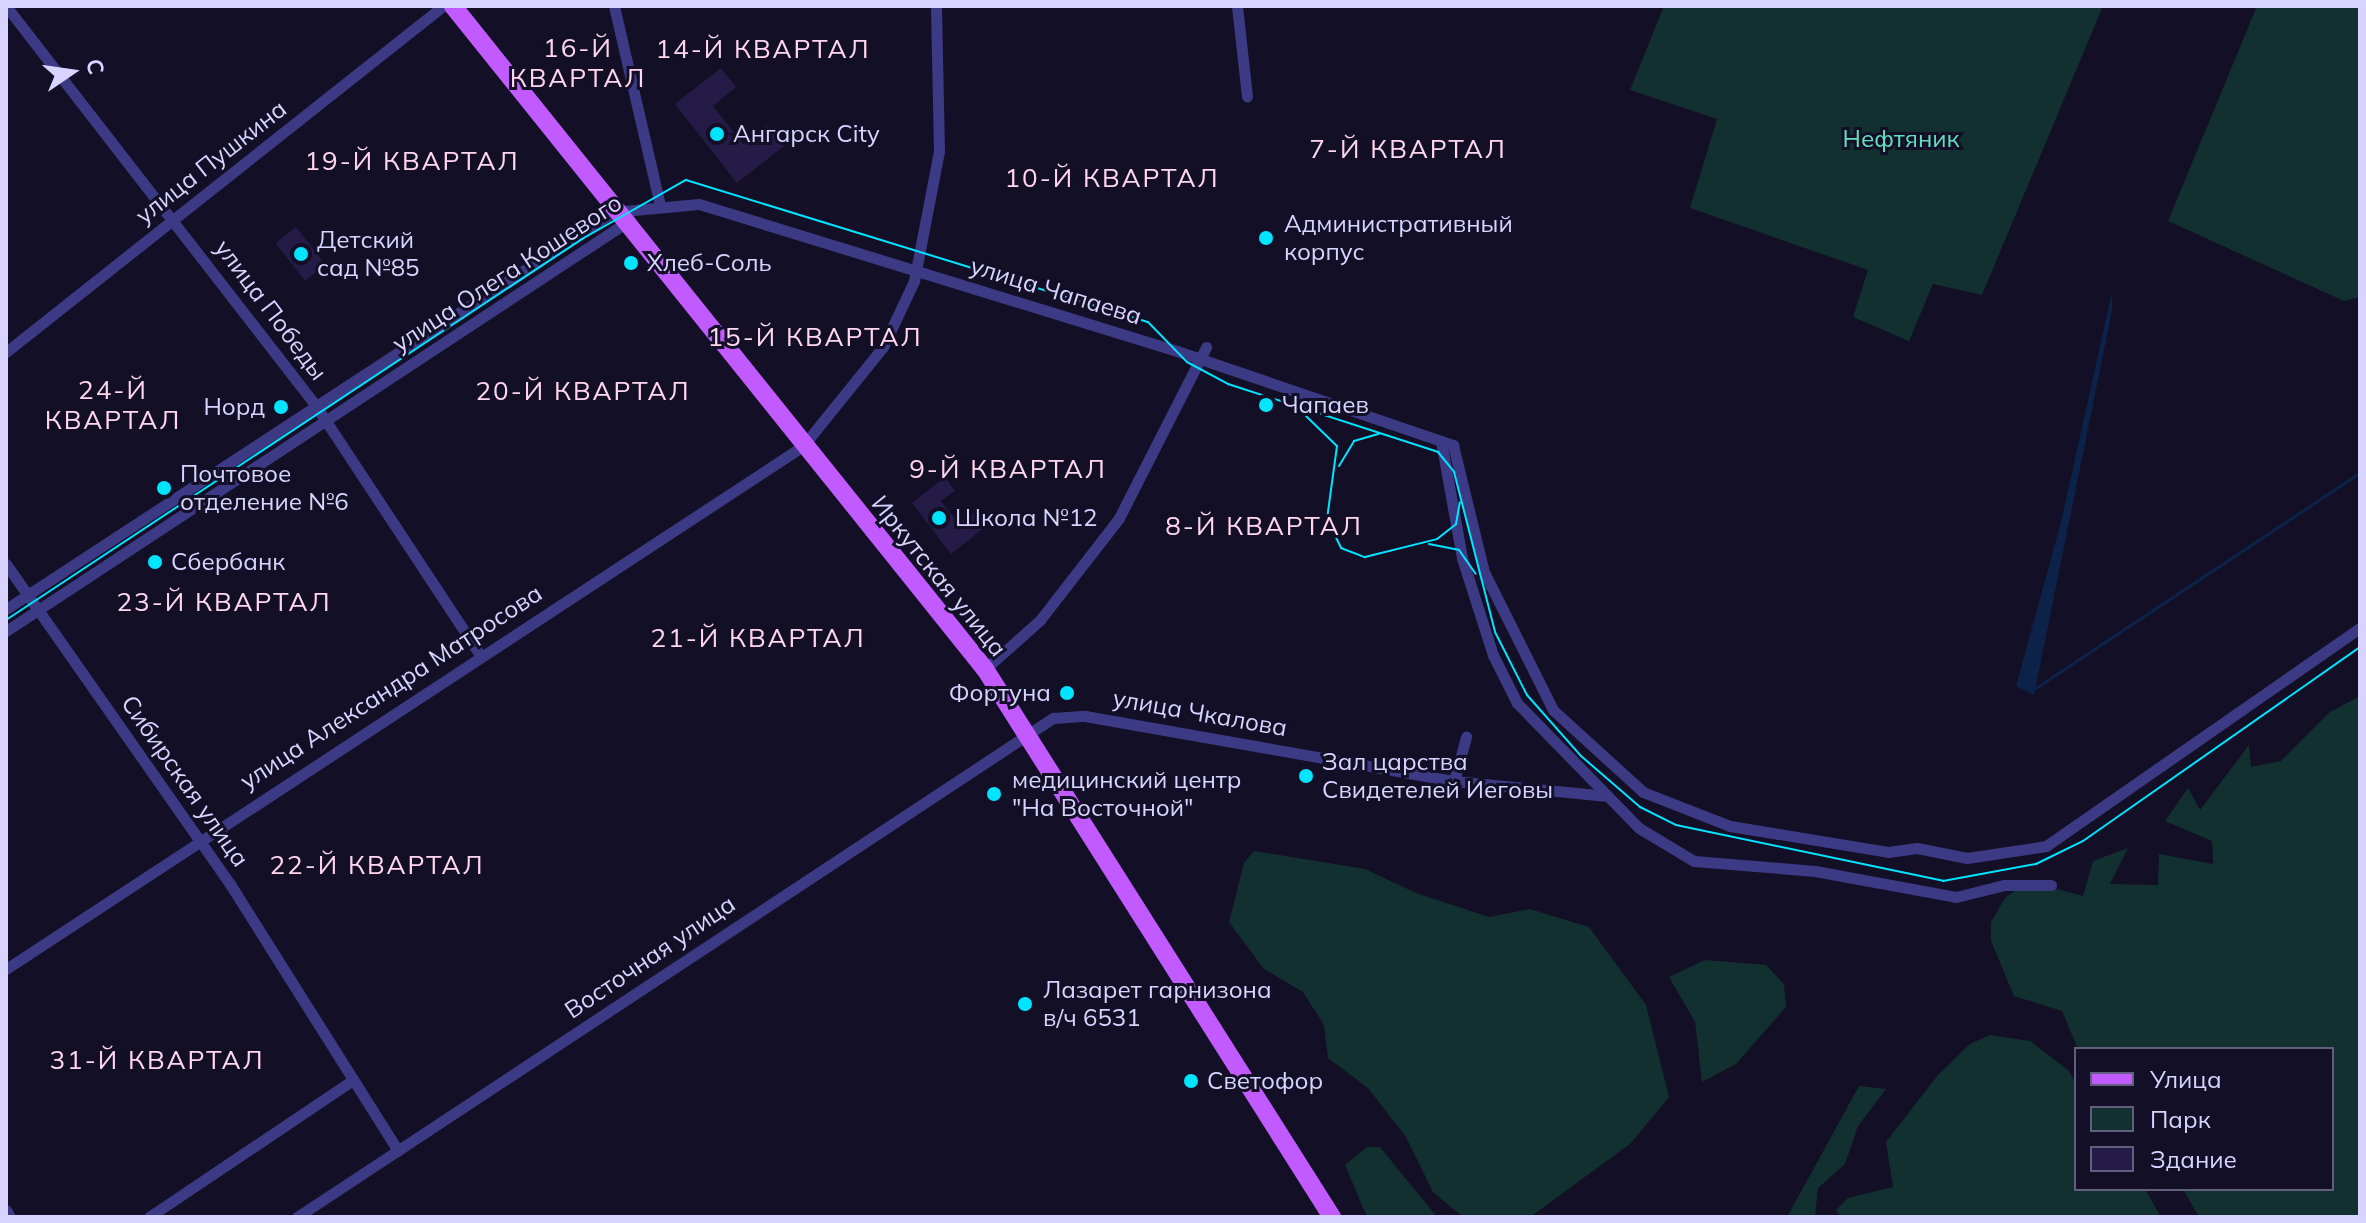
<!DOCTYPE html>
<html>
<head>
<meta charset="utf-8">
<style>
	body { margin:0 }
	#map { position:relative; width:2366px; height:1223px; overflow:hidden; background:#130f26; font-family:Mulish,sans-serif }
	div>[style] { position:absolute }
	.green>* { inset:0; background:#12302f }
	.water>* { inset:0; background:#0c2248 }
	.stream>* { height:3px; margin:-1.5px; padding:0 1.5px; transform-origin:1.5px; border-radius:1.5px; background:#0c2248 }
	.building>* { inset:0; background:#241b47; transform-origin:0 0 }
	.minor>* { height:11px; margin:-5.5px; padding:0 5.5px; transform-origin:5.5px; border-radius:5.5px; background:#3d3a85 }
	.primary>* { height:18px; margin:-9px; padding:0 9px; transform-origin:9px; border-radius:9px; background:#c25bff }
	.tram>* { height:2px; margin:-1px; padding:0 1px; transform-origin:1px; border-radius:1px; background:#00e5ff }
	.dots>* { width:22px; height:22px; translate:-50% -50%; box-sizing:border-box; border:4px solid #130f26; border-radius:50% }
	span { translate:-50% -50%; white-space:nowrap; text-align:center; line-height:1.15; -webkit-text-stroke:6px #130f26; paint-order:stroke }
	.poi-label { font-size:24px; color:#d9d4ff }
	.left { translate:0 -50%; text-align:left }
	.right { translate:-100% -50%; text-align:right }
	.park-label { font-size:24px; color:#5fe0c0 }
	.street-label { font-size:24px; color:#d9d4ff }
	.neighbourhood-label { font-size:26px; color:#ffd6f0; letter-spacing:2px }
	.frame { position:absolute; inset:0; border:8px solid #d9d4ff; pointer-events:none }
	.legend { position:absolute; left:2074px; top:1047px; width:260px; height:144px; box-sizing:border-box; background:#130f26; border:2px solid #625e7d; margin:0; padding:10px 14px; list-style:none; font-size:24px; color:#d9d4ff }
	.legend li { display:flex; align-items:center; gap:16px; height:40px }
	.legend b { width:40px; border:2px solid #625e7d }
	.north { position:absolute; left:32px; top:32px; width:80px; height:80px; -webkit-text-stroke:6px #130f26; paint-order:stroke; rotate:77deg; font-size:22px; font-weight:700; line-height:32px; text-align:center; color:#d9d4ff }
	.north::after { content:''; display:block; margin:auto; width:28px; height:36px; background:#d9d4ff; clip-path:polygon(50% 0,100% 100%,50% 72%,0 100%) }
</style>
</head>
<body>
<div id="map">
	<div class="green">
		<div style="clip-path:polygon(1664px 6px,2103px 6px,1982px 295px,1933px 284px,1909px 341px,1853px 317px,1868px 270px,1690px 208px,1717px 119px,1630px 90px)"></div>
		<div style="clip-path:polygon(2257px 6px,2360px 6px,2360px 297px,2344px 301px,2168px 221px)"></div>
		<div style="clip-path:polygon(2360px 696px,2360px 1217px,2199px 1217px,2183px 1189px,2332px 1189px,2332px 1049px,2078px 1049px,2062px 1011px,2014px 996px,1991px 941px,1991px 922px,2005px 898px,2027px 881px,2083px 896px,2093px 861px,2128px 848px,2110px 884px,2158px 885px,2159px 854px,2213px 864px,2212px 841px,2165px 821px,2188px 788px,2200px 810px,2249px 745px,2251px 767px,2281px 761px,2330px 712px)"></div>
		<div style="clip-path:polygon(1254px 851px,1365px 869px,1416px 893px,1489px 917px,1530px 909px,1589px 927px,1646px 1005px,1669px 1097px,1630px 1144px,1530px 1217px,1463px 1217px,1433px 1192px,1406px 1137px,1368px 1088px,1328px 1058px,1324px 1025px,1303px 992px,1264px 969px,1229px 922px,1244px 863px)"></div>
		<div style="clip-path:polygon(1705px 960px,1766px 965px,1784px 984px,1786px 1007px,1736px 1064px,1702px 1082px,1695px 1022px,1669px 977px)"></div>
		<div style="clip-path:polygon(1990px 1035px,2030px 1041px,2069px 1071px,2076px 1084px,2076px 1189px,2145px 1189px,2161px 1217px,1841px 1217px,1836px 1210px,1848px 1198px,1893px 1187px,1886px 1142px,1938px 1075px,1970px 1044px)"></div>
		<div style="clip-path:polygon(1859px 1086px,1886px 1089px,1858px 1126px,1845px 1164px,1818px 1188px,1815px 1217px,1787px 1217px)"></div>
		<div style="clip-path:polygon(1367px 1147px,1380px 1147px,1437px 1217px,1367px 1217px,1345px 1165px)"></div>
	</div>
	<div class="water">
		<div style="clip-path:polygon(2112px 292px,2112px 311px,2034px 695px,2016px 686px,2061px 522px)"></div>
	</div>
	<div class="stream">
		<div style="left:2034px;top:689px;width:392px;rotate:-33.6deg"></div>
	</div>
	<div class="building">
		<div style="clip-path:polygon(721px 68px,736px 87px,713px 106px,743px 144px,767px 125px,784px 146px,737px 183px,675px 104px)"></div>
		<div style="left:296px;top:227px;width:48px;height:26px;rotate:52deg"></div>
		<div style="clip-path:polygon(945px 477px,955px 491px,941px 501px,959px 524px,973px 513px,985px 527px,951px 554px,912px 503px)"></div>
	</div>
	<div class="minor">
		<div style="left:6px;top:6px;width:506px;rotate:52.22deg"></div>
		<div style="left:316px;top:406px;width:300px;rotate:56.6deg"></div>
		<div style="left:614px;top:6px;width:204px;rotate:77deg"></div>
		<div style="left:1237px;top:6px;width:91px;rotate:83.7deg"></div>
		<div style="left:6px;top:352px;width:557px;rotate:-38.37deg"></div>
		<div style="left:1441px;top:441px;width:119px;rotate:79.8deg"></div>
		<div style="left:1462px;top:558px;width:102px;rotate:72.3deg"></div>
		<div style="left:1493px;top:655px;width:54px;rotate:63.4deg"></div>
		<div style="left:1517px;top:703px;width:175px;rotate:45.7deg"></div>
		<div style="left:1639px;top:828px;width:64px;rotate:31deg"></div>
		<div style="left:1694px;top:861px;width:121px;rotate:4.7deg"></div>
		<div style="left:1815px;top:871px;width:143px;rotate:10.4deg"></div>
		<div style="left:1956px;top:897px;width:49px;rotate:-14deg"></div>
		<div style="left:2004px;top:885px;width:47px"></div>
		<div style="left:6px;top:564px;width:391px;rotate:55deg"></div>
		<div style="left:230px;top:884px;width:315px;rotate:57.8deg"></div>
		<div style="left:6px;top:609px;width:725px;rotate:-33.19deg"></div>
		<div style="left:613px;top:212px;width:86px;rotate:-5.3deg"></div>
		<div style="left:699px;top:204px;width:500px;rotate:17.09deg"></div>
		<div style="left:1177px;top:351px;width:292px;rotate:18.8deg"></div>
		<div style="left:1453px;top:445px;width:131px;rotate:76.3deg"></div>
		<div style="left:1484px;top:572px;width:154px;rotate:63.4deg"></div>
		<div style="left:1553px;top:710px;width:122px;rotate:42.3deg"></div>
		<div style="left:1643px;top:792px;width:93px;rotate:21.3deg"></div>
		<div style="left:1730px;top:826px;width:160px;rotate:9.3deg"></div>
		<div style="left:1888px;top:852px;width:29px;rotate:-8deg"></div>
		<div style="left:1917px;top:848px;width:51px;rotate:11.3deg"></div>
		<div style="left:1967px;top:858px;width:80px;rotate:-8.6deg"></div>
		<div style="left:2046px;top:846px;width:382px;rotate:-34.8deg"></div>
		<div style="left:6px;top:631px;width:747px;rotate:-33.37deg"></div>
		<div style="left:985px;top:669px;width:74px;rotate:-41.7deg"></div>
		<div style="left:1040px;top:620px;width:129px;rotate:-52.2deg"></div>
		<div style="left:1119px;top:518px;width:192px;rotate:-63deg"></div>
		<div style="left:1454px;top:781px;width:46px;rotate:-74.7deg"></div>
		<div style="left:6px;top:969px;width:953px;rotate:-33.27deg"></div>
		<div style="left:803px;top:446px;width:127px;rotate:-51.1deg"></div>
		<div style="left:883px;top:347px;width:73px;rotate:-64.8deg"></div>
		<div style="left:914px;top:281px;width:132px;rotate:-79.1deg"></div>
		<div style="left:939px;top:151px;width:145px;rotate:-91.2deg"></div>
		<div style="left:6px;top:1210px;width:8px;rotate:60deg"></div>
		<div style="left:149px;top:1217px;width:246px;rotate:-33.9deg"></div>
		<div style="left:297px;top:1217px;width:906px;rotate:-33.43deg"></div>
		<div style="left:1053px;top:718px;width:32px;rotate:-4deg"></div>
		<div style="left:1085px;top:716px;width:375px;rotate:10deg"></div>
		<div style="left:1454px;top:781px;width:154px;rotate:5.6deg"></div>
	</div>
	<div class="primary">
		<div style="left:453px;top:6px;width:850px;rotate:51.26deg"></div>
		<div style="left:985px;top:669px;width:649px;rotate:57.66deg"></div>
	</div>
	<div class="tram">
		<div style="left:1306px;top:416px;width:43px;rotate:44.1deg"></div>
		<div style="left:1337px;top:446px;width:74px;rotate:97.8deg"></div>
		<div style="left:1327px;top:519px;width:32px;rotate:64deg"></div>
		<div style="left:1341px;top:548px;width:26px;rotate:21deg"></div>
		<div style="left:1365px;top:557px;width:74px;rotate:-14deg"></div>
		<div style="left:1437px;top:539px;width:24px;rotate:-38deg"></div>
		<div style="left:1456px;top:524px;width:22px;rotate:-80deg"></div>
		<div style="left:1339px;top:466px;width:29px;rotate:-59deg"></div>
		<div style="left:1354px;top:441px;width:26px;rotate:-16deg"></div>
		<div style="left:1429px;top:544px;width:31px;rotate:11deg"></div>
		<div style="left:1459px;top:550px;width:29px;rotate:55deg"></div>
		<div style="left:6px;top:620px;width:691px;rotate:-33.48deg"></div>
		<div style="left:582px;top:239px;width:120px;rotate:-29.6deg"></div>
		<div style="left:686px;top:180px;width:483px;rotate:17.1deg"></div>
		<div style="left:1148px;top:322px;width:56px;rotate:45.7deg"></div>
		<div style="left:1187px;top:362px;width:47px;rotate:28.2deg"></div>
		<div style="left:1228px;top:384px;width:221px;rotate:17.9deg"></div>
		<div style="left:1438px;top:452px;width:26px;rotate:51deg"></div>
		<div style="left:1454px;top:472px;width:165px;rotate:75.6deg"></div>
		<div style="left:1495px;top:632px;width:71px;rotate:63.1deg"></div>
		<div style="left:1527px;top:695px;width:81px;rotate:48.5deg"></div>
		<div style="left:1581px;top:756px;width:78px;rotate:40.8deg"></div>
		<div style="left:1640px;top:807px;width:40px;rotate:26.6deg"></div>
		<div style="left:1676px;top:825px;width:273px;rotate:11.8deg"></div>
		<div style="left:1943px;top:881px;width:95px;rotate:-10.4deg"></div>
		<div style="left:2036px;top:864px;width:52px;rotate:-26.1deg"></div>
		<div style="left:2083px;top:841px;width:338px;rotate:-35deg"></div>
	</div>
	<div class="dots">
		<div style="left:717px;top:134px;background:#00e5ff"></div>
		<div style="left:1266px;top:238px;background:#00e5ff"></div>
		<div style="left:301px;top:254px;background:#00e5ff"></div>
		<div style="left:631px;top:263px;background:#00e5ff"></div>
		<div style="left:1266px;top:405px;background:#00e5ff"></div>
		<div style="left:281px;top:407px;background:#00e5ff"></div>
		<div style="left:164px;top:488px;background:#00e5ff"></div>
		<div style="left:939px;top:518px;background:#00e5ff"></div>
		<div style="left:155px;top:562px;background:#00e5ff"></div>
		<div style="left:1067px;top:693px;background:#00e5ff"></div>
		<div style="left:1306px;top:776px;background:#00e5ff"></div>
		<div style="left:994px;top:794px;background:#00e5ff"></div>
		<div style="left:1025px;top:1004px;background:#00e5ff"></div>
		<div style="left:1191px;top:1081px;background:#00e5ff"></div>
	</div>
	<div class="poi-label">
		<span class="left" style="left:733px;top:134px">Ангарск City</span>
		<span class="left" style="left:1284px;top:238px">Административный<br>корпус</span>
		<span class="left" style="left:317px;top:254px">Детский<br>сад №85</span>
		<span class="left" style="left:647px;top:263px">Хлеб-Соль</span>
		<span class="left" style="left:1282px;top:405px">Чапаев</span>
		<span class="right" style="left:265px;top:407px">Норд</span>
		<span class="left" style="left:180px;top:488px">Почтовое<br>отделение №6</span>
		<span class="left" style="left:955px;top:518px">Школа №12</span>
		<span class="left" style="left:171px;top:562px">Сбербанк</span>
		<span class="right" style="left:1051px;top:693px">Фортуна</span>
		<span class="left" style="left:1322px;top:776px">Зал царства<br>Свидетелей Иеговы</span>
		<span class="left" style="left:1012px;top:794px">медицинский центр<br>"На Восточной"</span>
		<span class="left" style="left:1043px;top:1004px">Лазарет гарнизона<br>в/ч 6531</span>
		<span class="left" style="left:1207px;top:1081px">Светофор</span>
	</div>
	<div class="park-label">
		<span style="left:1901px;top:139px">Нефтяник</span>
	</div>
	<div class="street-label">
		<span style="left:211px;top:162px;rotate:-38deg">улица Пушкина</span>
		<span style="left:507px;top:273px;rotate:-33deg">улица Олега Кошевого</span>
		<span style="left:1056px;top:291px;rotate:17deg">улица Чапаева</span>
		<span style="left:271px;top:310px;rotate:53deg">улица Победы</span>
		<span style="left:939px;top:576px;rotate:51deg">Иркутская улица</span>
		<span style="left:391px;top:687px;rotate:-33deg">улица Александра Матросова</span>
		<span style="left:1200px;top:713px;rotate:10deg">улица Чкалова</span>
		<span style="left:185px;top:781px;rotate:55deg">Сибирская улица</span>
		<span style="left:650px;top:957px;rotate:-34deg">Восточная улица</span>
	</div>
	<div class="neighbourhood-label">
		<span style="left:578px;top:63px">16-Й<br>КВАРТАЛ</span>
		<span style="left:763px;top:49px">14-Й КВАРТАЛ</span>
		<span style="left:1408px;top:149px">7-Й КВАРТАЛ</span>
		<span style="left:412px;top:161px">19-Й КВАРТАЛ</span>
		<span style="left:1112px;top:178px">10-Й КВАРТАЛ</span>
		<span style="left:815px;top:337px">15-Й КВАРТАЛ</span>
		<span style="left:113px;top:405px">24-Й<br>КВАРТАЛ</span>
		<span style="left:583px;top:391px">20-Й КВАРТАЛ</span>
		<span style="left:1008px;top:469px">9-Й КВАРТАЛ</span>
		<span style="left:1264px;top:526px">8-Й КВАРТАЛ</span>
		<span style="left:224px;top:602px">23-Й КВАРТАЛ</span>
		<span style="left:758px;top:638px">21-Й КВАРТАЛ</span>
		<span style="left:377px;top:865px">22-Й КВАРТАЛ</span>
		<span style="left:157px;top:1060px">31-Й КВАРТАЛ</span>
	</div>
	<div class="frame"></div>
	<ul class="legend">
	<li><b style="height:10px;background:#c25bff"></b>Улица</li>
	<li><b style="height:22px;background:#12302f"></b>Парк</li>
	<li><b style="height:22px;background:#241b47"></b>Здание</li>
	</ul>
	<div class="north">С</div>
</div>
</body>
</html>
